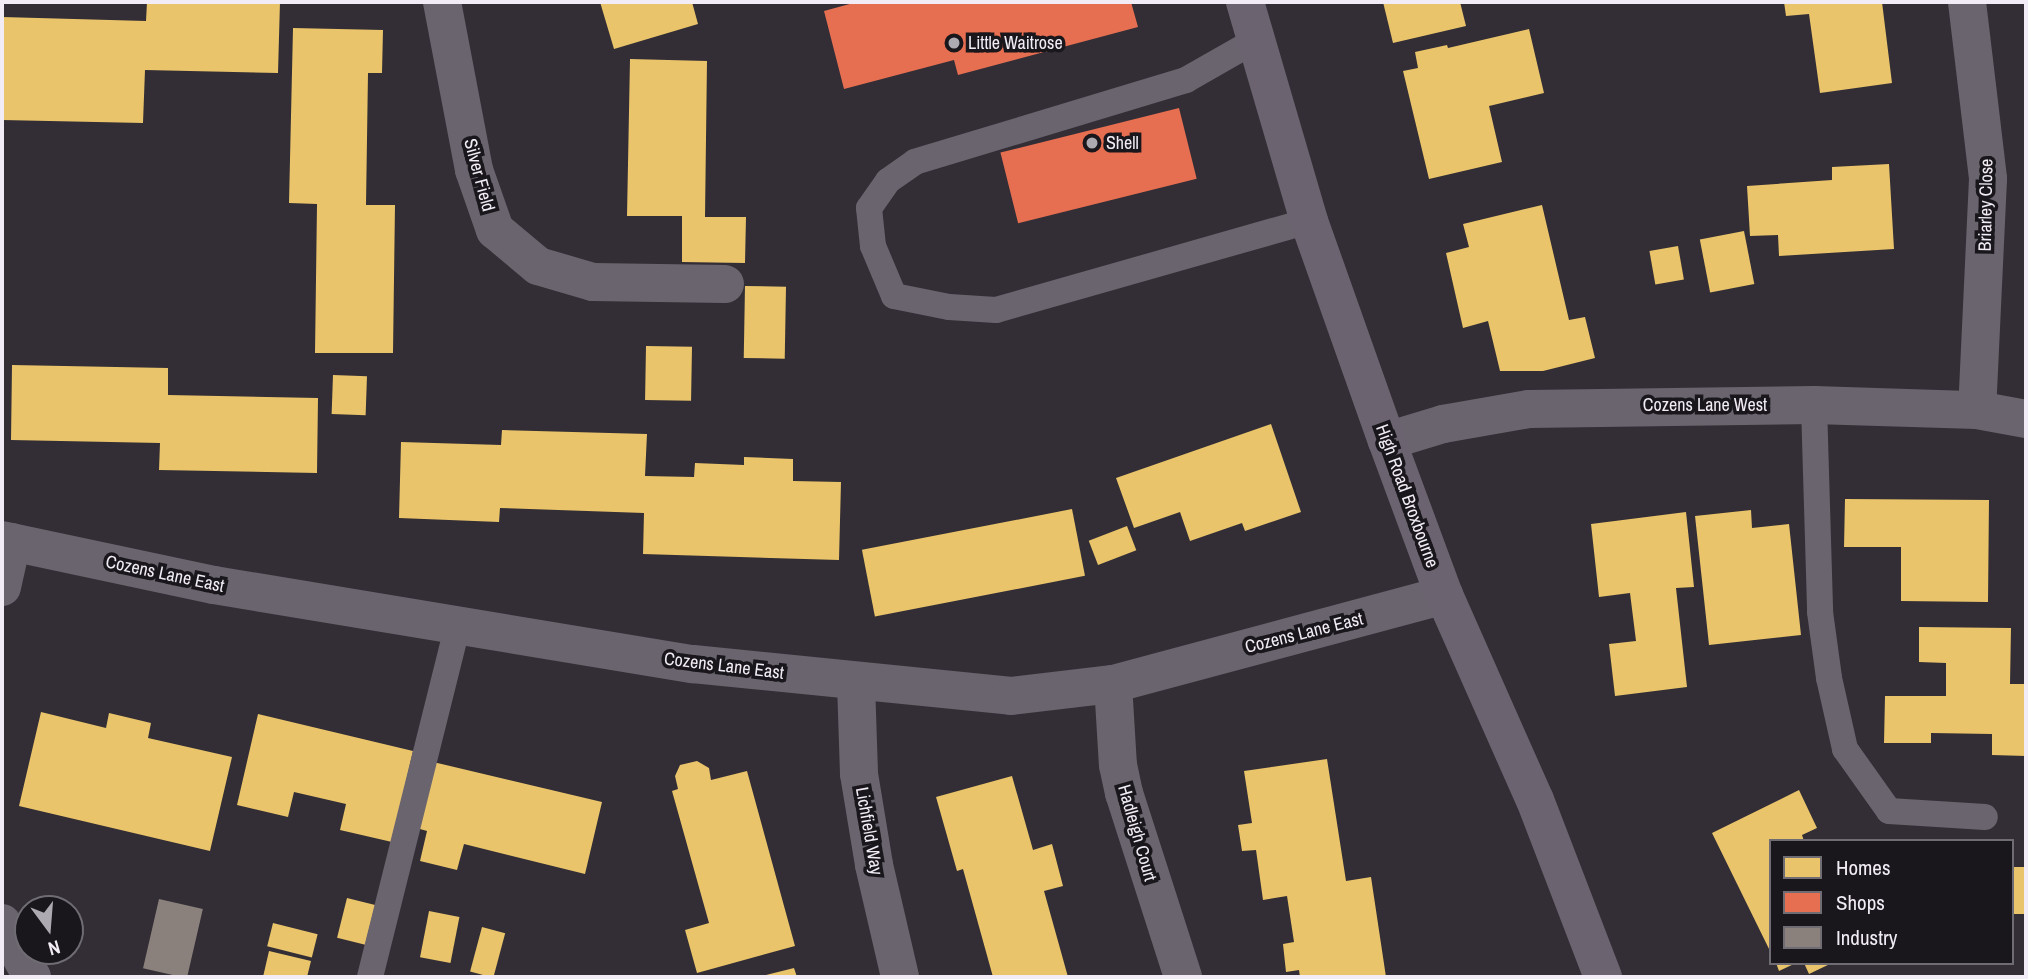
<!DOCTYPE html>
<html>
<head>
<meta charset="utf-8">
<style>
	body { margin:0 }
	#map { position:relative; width:2028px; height:979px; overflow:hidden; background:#332e36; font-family:"Archivo Narrow",sans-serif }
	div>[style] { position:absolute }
	.homes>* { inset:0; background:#e9c46a; transform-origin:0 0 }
	.shops>* { inset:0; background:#e76f51; transform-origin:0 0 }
	.industry>* { inset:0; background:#8a817c; transform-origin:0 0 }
	.lane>* { height:26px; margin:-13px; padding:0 13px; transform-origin:13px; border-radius:13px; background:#6a646e }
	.street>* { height:38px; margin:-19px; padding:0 19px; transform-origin:19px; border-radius:19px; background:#6a646e }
	.primary>* { height:38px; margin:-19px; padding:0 19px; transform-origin:19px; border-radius:19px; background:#6b6470 }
	.dots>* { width:19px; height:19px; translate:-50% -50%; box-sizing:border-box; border:4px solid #19161c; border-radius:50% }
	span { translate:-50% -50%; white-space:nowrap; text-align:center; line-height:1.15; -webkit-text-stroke:7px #19161c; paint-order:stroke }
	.poi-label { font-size:18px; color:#f1ecf5 }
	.left { translate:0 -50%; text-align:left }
	.street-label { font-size:18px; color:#f1ecf5 }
	.frame { position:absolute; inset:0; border:4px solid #f1ecf5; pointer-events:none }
	.legend { position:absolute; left:1769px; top:839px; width:245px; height:126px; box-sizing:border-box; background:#19161c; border:2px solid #6f6c73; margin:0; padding:9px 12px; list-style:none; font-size:21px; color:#f1ecf5 }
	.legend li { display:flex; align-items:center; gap:14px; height:35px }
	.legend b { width:35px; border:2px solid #6f6c73 }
	.north { position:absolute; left:14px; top:895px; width:70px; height:70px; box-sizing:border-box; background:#19161c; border:2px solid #6f6c73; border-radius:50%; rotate:164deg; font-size:19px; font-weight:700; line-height:28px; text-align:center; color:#f1ecf5 }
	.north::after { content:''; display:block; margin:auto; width:24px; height:32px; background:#aeaab2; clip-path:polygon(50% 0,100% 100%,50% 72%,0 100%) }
</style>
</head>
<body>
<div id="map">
	<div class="homes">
		<div style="clip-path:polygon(147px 2px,280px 2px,278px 73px,145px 70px,143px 123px,2px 120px,2px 17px,146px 21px)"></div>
		<div style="clip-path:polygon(600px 2px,692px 2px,698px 24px,614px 49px)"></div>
		<div style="clip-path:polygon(1383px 2px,1460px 2px,1466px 26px,1393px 43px)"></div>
		<div style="clip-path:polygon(1784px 2px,1882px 2px,1892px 83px,1820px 93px,1809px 14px,1786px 16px)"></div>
		<div style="clip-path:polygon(293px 28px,383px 30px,382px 73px,368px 73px,366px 205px,395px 205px,393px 353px,315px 353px,317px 204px,289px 203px)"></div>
		<div style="clip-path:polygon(1529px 29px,1544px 93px,1489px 106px,1502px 162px,1429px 179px,1403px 71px,1418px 68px,1415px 52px,1447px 45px,1448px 48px)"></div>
		<div style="clip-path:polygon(630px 59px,707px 61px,705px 217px,746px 217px,745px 263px,682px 262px,682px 216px,627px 216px)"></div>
		<div style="clip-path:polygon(1889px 164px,1894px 249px,1779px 256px,1778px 235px,1750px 236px,1747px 186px,1832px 180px,1832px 167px)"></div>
		<div style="clip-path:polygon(1542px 205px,1569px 320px,1585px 317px,1595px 358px,1543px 371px,1500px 371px,1488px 321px,1463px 328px,1446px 253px,1469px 247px,1463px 224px)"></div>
		<div style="left:1744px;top:231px;width:54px;height:45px;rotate:79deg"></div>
		<div style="left:1678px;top:246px;width:34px;height:29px;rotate:80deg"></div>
		<div style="left:745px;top:286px;width:41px;height:72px;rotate:1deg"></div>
		<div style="left:646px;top:346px;width:46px;height:54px;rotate:1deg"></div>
		<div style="clip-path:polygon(12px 365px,168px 368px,168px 395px,318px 398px,317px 473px,159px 470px,160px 443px,11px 440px)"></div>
		<div style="left:333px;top:375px;width:34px;height:39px;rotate:2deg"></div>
		<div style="clip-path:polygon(1271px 424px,1301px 512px,1245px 531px,1242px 523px,1190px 541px,1180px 512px,1134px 528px,1116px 478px)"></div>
		<div style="clip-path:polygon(502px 430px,647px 434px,645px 476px,694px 477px,695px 463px,744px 465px,744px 457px,793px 459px,793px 481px,841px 482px,839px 560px,643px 554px,644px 513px,500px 508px,499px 522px,399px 518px,401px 442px,501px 445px)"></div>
		<div style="clip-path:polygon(1845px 499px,1989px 500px,1988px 602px,1901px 601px,1901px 547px,1844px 547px)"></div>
		<div style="left:1072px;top:509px;width:68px;height:214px;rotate:79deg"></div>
		<div style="clip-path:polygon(1751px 510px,1752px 528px,1789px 524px,1801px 635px,1709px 645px,1695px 516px)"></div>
		<div style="clip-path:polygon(1686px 512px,1694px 587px,1676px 588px,1687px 687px,1615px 696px,1609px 644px,1636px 641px,1630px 593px,1599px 597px,1591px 524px)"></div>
		<div style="left:1127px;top:526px;width:26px;height:41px;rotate:69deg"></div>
		<div style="clip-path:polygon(1919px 627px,2011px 628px,2010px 684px,2026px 684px,2026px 756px,1992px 755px,1992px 734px,1931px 733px,1931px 743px,1884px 743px,1885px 696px,1946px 696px,1946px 663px,1919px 662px)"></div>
		<div style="clip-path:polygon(41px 712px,106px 728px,109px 713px,151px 723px,148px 738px,232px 757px,210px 851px,19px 806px)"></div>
		<div style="clip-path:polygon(258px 714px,413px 751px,392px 842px,340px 830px,346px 804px,294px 792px,288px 817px,237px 805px)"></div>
		<div style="clip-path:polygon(1327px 759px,1346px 881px,1371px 877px,1386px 977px,1300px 977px,1299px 970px,1286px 972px,1283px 944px,1294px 942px,1287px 896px,1263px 900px,1256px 850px,1242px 851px,1238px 825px,1252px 823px,1244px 771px)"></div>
		<div style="clip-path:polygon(429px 761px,602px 802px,585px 874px,464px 844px,457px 870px,420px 861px,427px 831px,413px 827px)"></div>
		<div style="clip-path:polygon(697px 761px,709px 768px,711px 780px,747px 771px,795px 946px,697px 973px,685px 930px,709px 923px,672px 791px,678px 789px,675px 776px,680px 765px)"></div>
		<div style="clip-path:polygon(1012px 776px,1033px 850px,1052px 844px,1063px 886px,1044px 891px,1068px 977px,993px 977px,963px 869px,957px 871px,936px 797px)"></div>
		<div style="clip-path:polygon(1799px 790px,1817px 828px,1802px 835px,1804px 841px,1771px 841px,1771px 953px,1712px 833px)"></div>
		<div style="left:2026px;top:867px;width:47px;height:14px;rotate:90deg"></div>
		<div style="left:347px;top:898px;width:29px;height:41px;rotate:14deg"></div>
		<div style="left:429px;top:911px;width:31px;height:47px;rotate:11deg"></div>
		<div style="left:273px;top:923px;width:46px;height:24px;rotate:14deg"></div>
		<div style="left:482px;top:927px;width:24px;height:46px;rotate:15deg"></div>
		<div style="clip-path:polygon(269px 951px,311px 961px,307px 977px,263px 977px)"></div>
		<div style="clip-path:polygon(1776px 963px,1796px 963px,1779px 971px)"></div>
		<div style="clip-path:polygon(1804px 963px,1832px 963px,1809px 974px)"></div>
		<div style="clip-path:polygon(794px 968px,797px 977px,762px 977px,762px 976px)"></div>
	</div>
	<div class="shops">
		<div style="clip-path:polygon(857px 2px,1131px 2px,1138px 27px,958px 75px,954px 60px,844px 89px,824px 11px)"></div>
		<div style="left:1179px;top:108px;width:73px;height:184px;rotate:76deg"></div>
	</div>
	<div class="industry">
		<div style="left:159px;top:899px;width:45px;height:71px;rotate:13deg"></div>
	</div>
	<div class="lane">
		<div style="left:1256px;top:40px;width:81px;rotate:150.3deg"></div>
		<div style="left:1186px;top:80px;width:283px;rotate:163.2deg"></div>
		<div style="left:915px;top:162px;width:33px;rotate:145deg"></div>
		<div style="left:888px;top:181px;width:33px;rotate:125deg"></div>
		<div style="left:869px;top:208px;width:38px;rotate:84deg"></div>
		<div style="left:873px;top:246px;width:54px;rotate:67.2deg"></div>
		<div style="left:894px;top:296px;width:56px;rotate:11.3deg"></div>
		<div style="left:949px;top:307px;width:47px;rotate:3.7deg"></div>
		<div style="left:996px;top:310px;width:325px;rotate:-15.9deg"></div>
		<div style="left:1814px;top:405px;width:207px;rotate:88.3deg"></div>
		<div style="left:1820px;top:612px;width:67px;rotate:82.2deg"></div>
		<div style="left:1829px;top:678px;width:73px;rotate:77.3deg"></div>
		<div style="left:1845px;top:749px;width:76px;rotate:54.6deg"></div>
		<div style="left:1889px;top:811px;width:96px;rotate:3.6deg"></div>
		<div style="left:370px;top:977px;width:363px;rotate:-76deg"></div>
	</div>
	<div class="street">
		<div style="left:442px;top:2px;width:171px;rotate:79.2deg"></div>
		<div style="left:474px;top:170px;width:64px;rotate:70.7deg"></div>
		<div style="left:495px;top:230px;width:56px;rotate:39.9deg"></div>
		<div style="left:538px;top:266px;width:57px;rotate:16.2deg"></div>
		<div style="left:593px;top:282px;width:132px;rotate:0.9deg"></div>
		<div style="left:1967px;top:2px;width:178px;rotate:83.2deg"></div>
		<div style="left:1988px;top:179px;width:231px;rotate:92.7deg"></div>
		<div style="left:1387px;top:441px;width:59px;rotate:-16.9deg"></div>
		<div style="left:1443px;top:424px;width:87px;rotate:-9.9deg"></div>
		<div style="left:1529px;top:409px;width:285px;rotate:-0.8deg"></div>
		<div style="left:1814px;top:405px;width:163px;rotate:1.8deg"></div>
		<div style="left:1977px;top:410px;width:50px;rotate:10.4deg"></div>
		<div style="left:2px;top:540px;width:217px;rotate:12deg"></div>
		<div style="left:214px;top:585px;width:485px;rotate:9.4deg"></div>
		<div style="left:693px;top:664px;width:320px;rotate:5.7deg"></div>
		<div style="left:1011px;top:696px;width:103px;rotate:-6.7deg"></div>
		<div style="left:1113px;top:684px;width:343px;rotate:-15deg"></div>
		<div style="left:2px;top:587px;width:46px;rotate:-77.5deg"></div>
		<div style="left:856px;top:683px;width:91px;rotate:88.1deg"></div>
		<div style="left:859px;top:774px;width:92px;rotate:80.6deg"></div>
		<div style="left:874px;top:865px;width:115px;rotate:76.9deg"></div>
		<div style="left:1113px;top:684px;width:81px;rotate:86.5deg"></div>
		<div style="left:1118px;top:765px;width:29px;rotate:78deg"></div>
		<div style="left:1124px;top:793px;width:193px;rotate:72.2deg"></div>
		<div style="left:2px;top:923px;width:62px;rotate:60.9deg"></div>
	</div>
	<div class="primary">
		<div style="left:1245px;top:2px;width:228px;rotate:73.7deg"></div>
		<div style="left:1309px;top:221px;width:233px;rotate:70.5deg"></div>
		<div style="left:1387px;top:441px;width:164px;rotate:69.7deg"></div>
		<div style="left:1444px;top:595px;width:224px;rotate:66.1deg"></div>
		<div style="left:1535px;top:800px;width:190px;rotate:69deg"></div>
	</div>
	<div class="dots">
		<div style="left:954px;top:43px;background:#aeaab2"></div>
		<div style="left:1092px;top:143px;background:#aeaab2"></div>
	</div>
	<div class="poi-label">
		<span class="left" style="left:968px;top:43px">Little Waitrose</span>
		<span class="left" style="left:1106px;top:143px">Shell</span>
	</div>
	<div class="street-label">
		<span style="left:479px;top:175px;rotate:75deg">Silver Field</span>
		<span style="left:1986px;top:205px;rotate:-89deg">Briarley Close</span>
		<span style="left:1705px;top:405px">Cozens Lane West</span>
		<span style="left:1407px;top:496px;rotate:70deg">High Road Broxbourne</span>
		<span style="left:165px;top:574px;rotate:12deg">Cozens Lane East</span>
		<span style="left:1304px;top:633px;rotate:-14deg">Cozens Lane East</span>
		<span style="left:724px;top:666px;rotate:7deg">Cozens Lane East</span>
		<span style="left:869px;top:831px;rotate:80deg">Lichfield Way</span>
		<span style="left:1137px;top:833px;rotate:74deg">Hadleigh Court</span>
	</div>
	<div class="frame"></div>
	<ul class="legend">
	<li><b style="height:19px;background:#e9c46a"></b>Homes</li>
	<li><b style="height:19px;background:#e76f51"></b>Shops</li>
	<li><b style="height:19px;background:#8a817c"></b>Industry</li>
	</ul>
	<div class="north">N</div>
</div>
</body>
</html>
